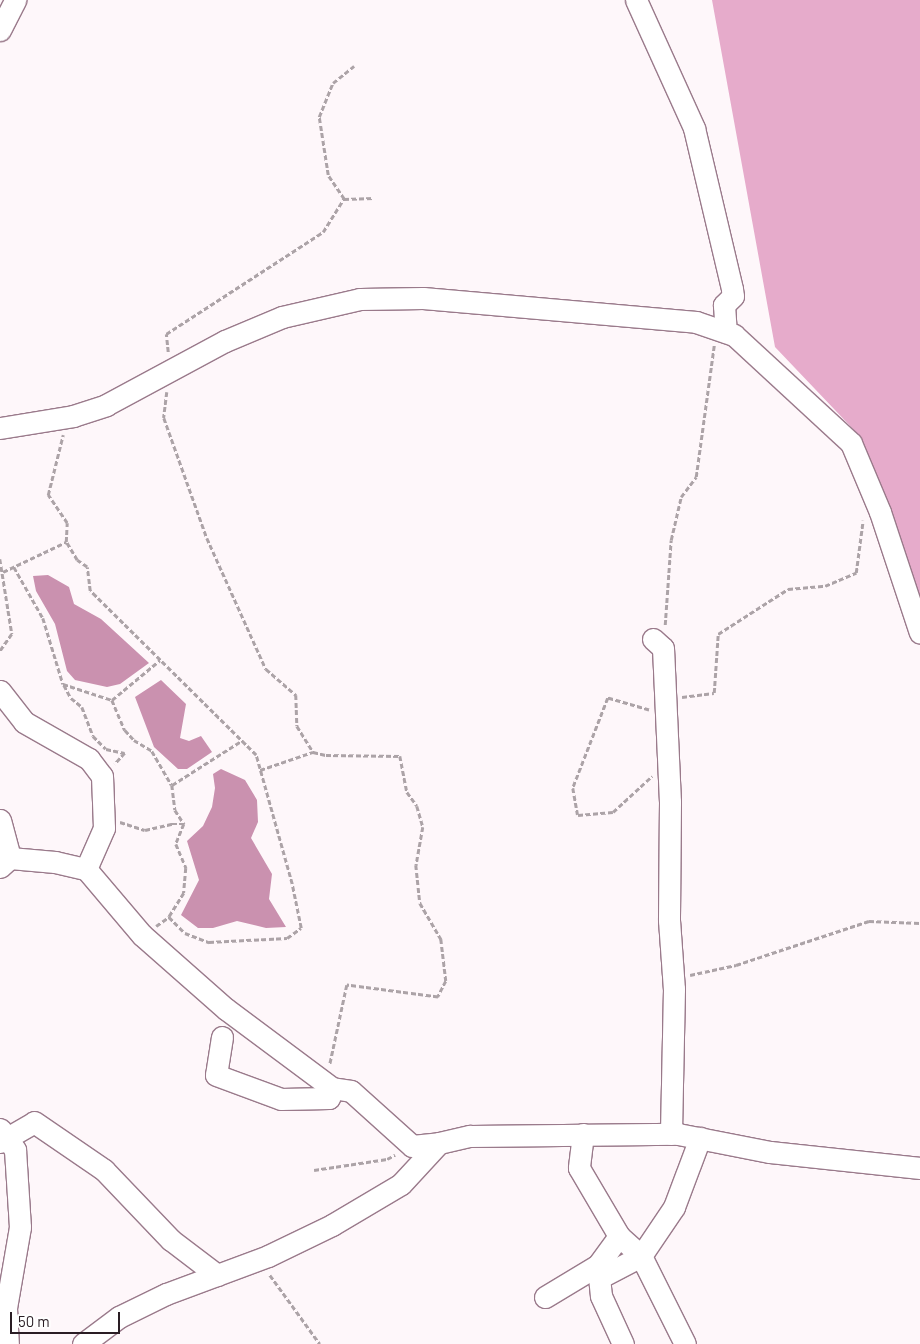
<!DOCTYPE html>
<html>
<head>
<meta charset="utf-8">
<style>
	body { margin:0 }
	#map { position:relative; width:920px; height:1344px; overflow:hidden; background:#fef7fa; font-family:Barlow,sans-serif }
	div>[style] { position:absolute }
	.forest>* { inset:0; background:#e6abcb }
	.water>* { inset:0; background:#ca91af }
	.path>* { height:2.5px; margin-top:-1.25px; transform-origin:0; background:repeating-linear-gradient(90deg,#aca3a7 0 5px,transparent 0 7.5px) }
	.roads { filter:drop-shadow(1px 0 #9a7a8b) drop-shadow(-1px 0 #9a7a8b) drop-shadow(0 1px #9a7a8b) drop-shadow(0 -1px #9a7a8b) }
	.minor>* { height:21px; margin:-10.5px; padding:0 10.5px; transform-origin:10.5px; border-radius:10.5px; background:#fff }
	span { translate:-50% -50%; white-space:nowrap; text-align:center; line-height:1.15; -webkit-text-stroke:4px #fff; paint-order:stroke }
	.scale { position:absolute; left:10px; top:1312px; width:110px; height:22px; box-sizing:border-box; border:2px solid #2a1d24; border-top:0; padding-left:6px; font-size:15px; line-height:18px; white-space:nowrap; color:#2a1d24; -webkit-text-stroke:4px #fff; paint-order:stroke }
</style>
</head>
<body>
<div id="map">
	<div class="forest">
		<div style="clip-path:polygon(712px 0,920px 0,920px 599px,854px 430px,775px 347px)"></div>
	</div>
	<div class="water">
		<div style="clip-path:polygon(48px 575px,69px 587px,74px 604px,101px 619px,149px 663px,120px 684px,107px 687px,75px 680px,67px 671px,55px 624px,36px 591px,33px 576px)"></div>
		<div style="clip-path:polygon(161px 680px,186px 704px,180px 738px,189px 741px,201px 736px,212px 752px,187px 769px,178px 769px,154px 747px,135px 697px)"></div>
		<div style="clip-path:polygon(221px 769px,245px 780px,257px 800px,258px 822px,251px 838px,272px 874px,269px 899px,286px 927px,266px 928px,237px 921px,213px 928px,198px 928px,181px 915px,199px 880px,187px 841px,203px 826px,212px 807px,215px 788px,213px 774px)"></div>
	</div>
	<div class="path">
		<div style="left:344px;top:199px;width:30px;rotate:-2deg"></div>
		<div style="left:168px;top:352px;width:18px;rotate:-96deg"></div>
		<div style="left:166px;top:334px;width:187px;rotate:-33deg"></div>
		<div style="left:323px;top:232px;width:39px;rotate:-58deg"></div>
		<div style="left:344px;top:199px;width:29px;rotate:-124deg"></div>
		<div style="left:328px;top:175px;width:59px;rotate:-98.8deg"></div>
		<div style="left:319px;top:117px;width:37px;rotate:-68deg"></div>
		<div style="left:333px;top:83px;width:27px;rotate:-39deg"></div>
		<div style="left:167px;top:392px;width:26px;rotate:97deg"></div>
		<div style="left:164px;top:418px;width:127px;rotate:70.3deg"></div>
		<div style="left:207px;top:538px;width:144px;rotate:65.8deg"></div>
		<div style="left:266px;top:669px;width:40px;rotate:41deg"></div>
		<div style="left:296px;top:695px;width:31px;rotate:88deg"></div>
		<div style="left:297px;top:726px;width:31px;rotate:58deg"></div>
		<div style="left:313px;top:752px;width:13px;rotate:13deg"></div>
		<div style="left:326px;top:755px;width:74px;rotate:0.8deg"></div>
		<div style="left:400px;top:756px;width:37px;rotate:79deg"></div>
		<div style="left:407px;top:792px;width:17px;rotate:54deg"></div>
		<div style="left:417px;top:806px;width:22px;rotate:74deg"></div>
		<div style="left:423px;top:827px;width:39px;rotate:100deg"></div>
		<div style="left:416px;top:865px;width:38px;rotate:84deg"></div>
		<div style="left:420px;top:903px;width:42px;rotate:59.7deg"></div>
		<div style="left:441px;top:939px;width:42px;rotate:83.2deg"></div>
		<div style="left:446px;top:981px;width:18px;rotate:117deg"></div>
		<div style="left:438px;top:997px;width:92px;rotate:-172.5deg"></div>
		<div style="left:347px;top:985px;width:81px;rotate:102.1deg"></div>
		<div style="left:0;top:559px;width:76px;rotate:80.9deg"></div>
		<div style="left:12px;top:634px;width:21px;rotate:125deg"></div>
		<div style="left:14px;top:567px;width:59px;rotate:60.4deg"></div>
		<div style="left:43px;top:618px;width:69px;rotate:73.1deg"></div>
		<div style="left:63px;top:684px;width:52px;rotate:18.1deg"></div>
		<div style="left:112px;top:700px;width:33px;rotate:67deg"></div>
		<div style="left:125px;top:730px;width:13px;rotate:48deg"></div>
		<div style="left:134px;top:740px;width:21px;rotate:31deg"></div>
		<div style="left:152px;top:751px;width:39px;rotate:60deg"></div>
		<div style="left:172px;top:785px;width:25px;rotate:83deg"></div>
		<div style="left:175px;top:810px;width:17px;rotate:57deg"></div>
		<div style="left:184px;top:824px;width:22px;rotate:112deg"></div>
		<div style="left:176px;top:844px;width:26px;rotate:67deg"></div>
		<div style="left:186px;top:868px;width:25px;rotate:95deg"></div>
		<div style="left:184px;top:893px;width:28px;rotate:122deg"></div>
		<div style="left:169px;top:917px;width:23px;rotate:45deg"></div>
		<div style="left:185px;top:933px;width:26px;rotate:21deg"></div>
		<div style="left:209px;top:942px;width:78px;rotate:-2.9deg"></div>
		<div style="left:287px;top:938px;width:17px;rotate:-36deg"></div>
		<div style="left:301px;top:928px;width:45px;rotate:-101.6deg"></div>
		<div style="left:292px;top:884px;width:134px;rotate:-105.6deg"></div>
		<div style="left:256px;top:755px;width:233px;rotate:-135.3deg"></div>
		<div style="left:90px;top:591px;width:24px;rotate:-97deg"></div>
		<div style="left:87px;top:567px;width:12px;rotate:-145deg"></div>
		<div style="left:77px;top:560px;width:21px;rotate:-121deg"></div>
		<div style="left:3px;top:572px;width:70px;rotate:-25.5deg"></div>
		<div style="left:66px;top:542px;width:19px;rotate:-87deg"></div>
		<div style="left:67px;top:523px;width:34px;rotate:-124deg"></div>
		<div style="left:48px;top:495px;width:62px;rotate:-76deg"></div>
		<div style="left:665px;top:625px;width:85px;rotate:-86deg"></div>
		<div style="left:671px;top:540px;width:44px;rotate:-76.9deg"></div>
		<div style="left:681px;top:497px;width:25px;rotate:-53deg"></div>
		<div style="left:696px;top:477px;width:133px;rotate:-82.2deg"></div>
		<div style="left:64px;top:685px;width:15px;rotate:62deg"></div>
		<div style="left:71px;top:698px;width:14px;rotate:39deg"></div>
		<div style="left:82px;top:707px;width:31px;rotate:69deg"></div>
		<div style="left:93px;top:736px;width:18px;rotate:45deg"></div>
		<div style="left:106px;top:749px;width:19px;rotate:12deg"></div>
		<div style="left:125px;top:753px;width:15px;rotate:132deg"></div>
		<div style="left:682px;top:697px;width:32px;rotate:-7deg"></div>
		<div style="left:714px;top:693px;width:59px;rotate:-86.1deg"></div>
		<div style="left:718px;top:634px;width:83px;rotate:-32.7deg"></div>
		<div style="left:788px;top:589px;width:37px;rotate:-5deg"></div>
		<div style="left:825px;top:586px;width:34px;rotate:-23deg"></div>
		<div style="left:856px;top:573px;width:53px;rotate:-82.5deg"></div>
		<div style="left:112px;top:700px;width:62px;rotate:-39.8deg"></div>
		<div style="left:649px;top:710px;width:43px;rotate:-163.7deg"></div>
		<div style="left:608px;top:698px;width:97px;rotate:111.3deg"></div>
		<div style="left:573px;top:788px;width:27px;rotate:80deg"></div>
		<div style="left:578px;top:815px;width:35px;rotate:-5deg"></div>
		<div style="left:613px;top:812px;width:53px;rotate:-42.7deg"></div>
		<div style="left:260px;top:770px;width:56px;rotate:-18.8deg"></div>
		<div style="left:172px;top:785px;width:82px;rotate:-32.5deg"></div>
		<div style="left:120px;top:822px;width:26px;rotate:18deg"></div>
		<div style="left:145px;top:830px;width:28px;rotate:-13deg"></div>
		<div style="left:172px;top:824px;width:12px"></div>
		<div style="left:156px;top:926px;width:16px;rotate:-35deg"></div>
		<div style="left:690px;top:975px;width:47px;rotate:-12.3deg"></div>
		<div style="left:736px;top:965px;width:140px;rotate:-18.3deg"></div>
		<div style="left:869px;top:921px;width:51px;rotate:2.2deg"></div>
		<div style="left:314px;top:1170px;width:74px;rotate:-8.6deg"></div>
		<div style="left:387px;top:1159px;width:9px;rotate:-27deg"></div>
		<div style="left:270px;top:1275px;width:85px;rotate:54.1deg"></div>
	</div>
	<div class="roads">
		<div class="minor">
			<div style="left:636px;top:0;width:141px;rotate:65.6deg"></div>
			<div style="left:694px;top:128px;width:165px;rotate:76.7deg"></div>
			<div style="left:732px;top:289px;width:7px;rotate:82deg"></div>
			<div style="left:733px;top:296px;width:13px;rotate:135deg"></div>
			<div style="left:724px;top:305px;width:27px;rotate:86deg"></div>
			<div style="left:0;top:30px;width:34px;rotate:-63deg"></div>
			<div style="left:0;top:428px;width:74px;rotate:-9.3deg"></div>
			<div style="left:73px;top:416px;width:35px;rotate:-18deg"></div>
			<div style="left:106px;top:405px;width:135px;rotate:-28.3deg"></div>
			<div style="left:225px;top:341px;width:62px;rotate:-22.8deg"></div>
			<div style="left:282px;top:317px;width:80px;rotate:-13deg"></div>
			<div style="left:360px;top:299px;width:63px;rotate:-0.9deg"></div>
			<div style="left:423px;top:298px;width:274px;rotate:5deg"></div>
			<div style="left:696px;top:322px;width:40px;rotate:18.9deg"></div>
			<div style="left:734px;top:335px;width:159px;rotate:42.7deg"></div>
			<div style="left:851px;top:443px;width:75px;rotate:67.2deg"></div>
			<div style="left:880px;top:512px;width:127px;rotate:71.7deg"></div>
			<div style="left:653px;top:639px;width:13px;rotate:42deg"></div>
			<div style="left:663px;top:648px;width:154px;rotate:87.4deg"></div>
			<div style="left:670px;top:802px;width:118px;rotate:90.5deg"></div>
			<div style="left:669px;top:920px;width:69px;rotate:85.9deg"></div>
			<div style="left:674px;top:989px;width:145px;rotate:91.2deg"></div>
			<div style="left:0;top:691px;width:39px;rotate:52deg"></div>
			<div style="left:24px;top:722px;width:75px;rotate:29.6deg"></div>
			<div style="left:89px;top:759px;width:21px;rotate:53deg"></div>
			<div style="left:102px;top:776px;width:52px;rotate:87.8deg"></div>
			<div style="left:104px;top:828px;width:45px;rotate:113.7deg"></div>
			<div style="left:0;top:820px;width:39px;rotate:75deg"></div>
			<div style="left:0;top:867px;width:13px;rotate:-42deg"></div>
			<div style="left:10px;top:858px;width:45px;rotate:5.1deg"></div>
			<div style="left:55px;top:862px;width:32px;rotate:13deg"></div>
			<div style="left:86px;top:869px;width:87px;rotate:49.7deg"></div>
			<div style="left:142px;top:935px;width:112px;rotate:41.4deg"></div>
			<div style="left:226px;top:1009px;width:132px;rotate:36.7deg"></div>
			<div style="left:332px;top:1088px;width:19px;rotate:9deg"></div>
			<div style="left:351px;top:1091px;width:82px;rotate:42deg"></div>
			<div style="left:412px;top:1146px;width:27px;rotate:-6deg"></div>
			<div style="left:222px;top:1037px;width:38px;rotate:99deg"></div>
			<div style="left:216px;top:1075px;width:69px;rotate:20.3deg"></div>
			<div style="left:281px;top:1099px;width:48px;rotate:-1.2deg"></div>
			<div style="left:329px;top:1098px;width:10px;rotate:-73deg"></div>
			<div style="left:0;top:1129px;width:26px;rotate:54deg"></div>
			<div style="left:15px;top:1150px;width:77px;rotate:86.3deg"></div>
			<div style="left:20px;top:1227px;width:82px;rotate:99.8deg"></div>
			<div style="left:6px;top:1308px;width:36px;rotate:87deg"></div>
			<div style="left:583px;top:1134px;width:34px;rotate:97deg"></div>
			<div style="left:579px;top:1168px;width:79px;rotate:59.5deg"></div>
			<div style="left:619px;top:1236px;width:30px;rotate:42deg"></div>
			<div style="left:641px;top:1256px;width:98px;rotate:63.4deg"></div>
			<div style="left:0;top:1142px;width:39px;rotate:-30deg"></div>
			<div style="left:34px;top:1122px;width:85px;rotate:34.4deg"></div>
			<div style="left:104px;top:1170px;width:97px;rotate:46.3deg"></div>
			<div style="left:171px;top:1240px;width:58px;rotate:37.3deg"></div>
			<div style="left:545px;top:1297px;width:62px;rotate:-31.1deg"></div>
			<div style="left:598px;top:1265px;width:36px;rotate:-54deg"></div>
			<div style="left:83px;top:1344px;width:45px;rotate:-36.9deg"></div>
			<div style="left:119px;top:1317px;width:52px;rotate:-26.1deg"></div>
			<div style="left:166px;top:1294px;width:109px;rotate:-20.4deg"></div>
			<div style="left:268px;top:1256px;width:71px;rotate:-25.8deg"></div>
			<div style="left:332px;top:1225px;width:80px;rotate:-30.7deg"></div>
			<div style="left:401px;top:1184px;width:56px;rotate:-47.2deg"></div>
			<div style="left:439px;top:1143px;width:32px;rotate:-13deg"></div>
			<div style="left:470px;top:1136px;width:208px;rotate:-0.6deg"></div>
			<div style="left:678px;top:1134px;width:94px;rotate:11.1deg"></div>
			<div style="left:770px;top:1152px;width:151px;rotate:6.1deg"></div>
			<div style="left:623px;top:1344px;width:53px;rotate:-114.6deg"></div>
			<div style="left:601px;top:1296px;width:18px;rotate:-96deg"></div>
			<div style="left:599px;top:1278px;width:47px;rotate:-27.6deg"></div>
			<div style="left:641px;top:1256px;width:59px;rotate:-56deg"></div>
			<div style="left:674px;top:1207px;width:74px;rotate:-69.4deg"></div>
		</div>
	</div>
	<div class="scale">50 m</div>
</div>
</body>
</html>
